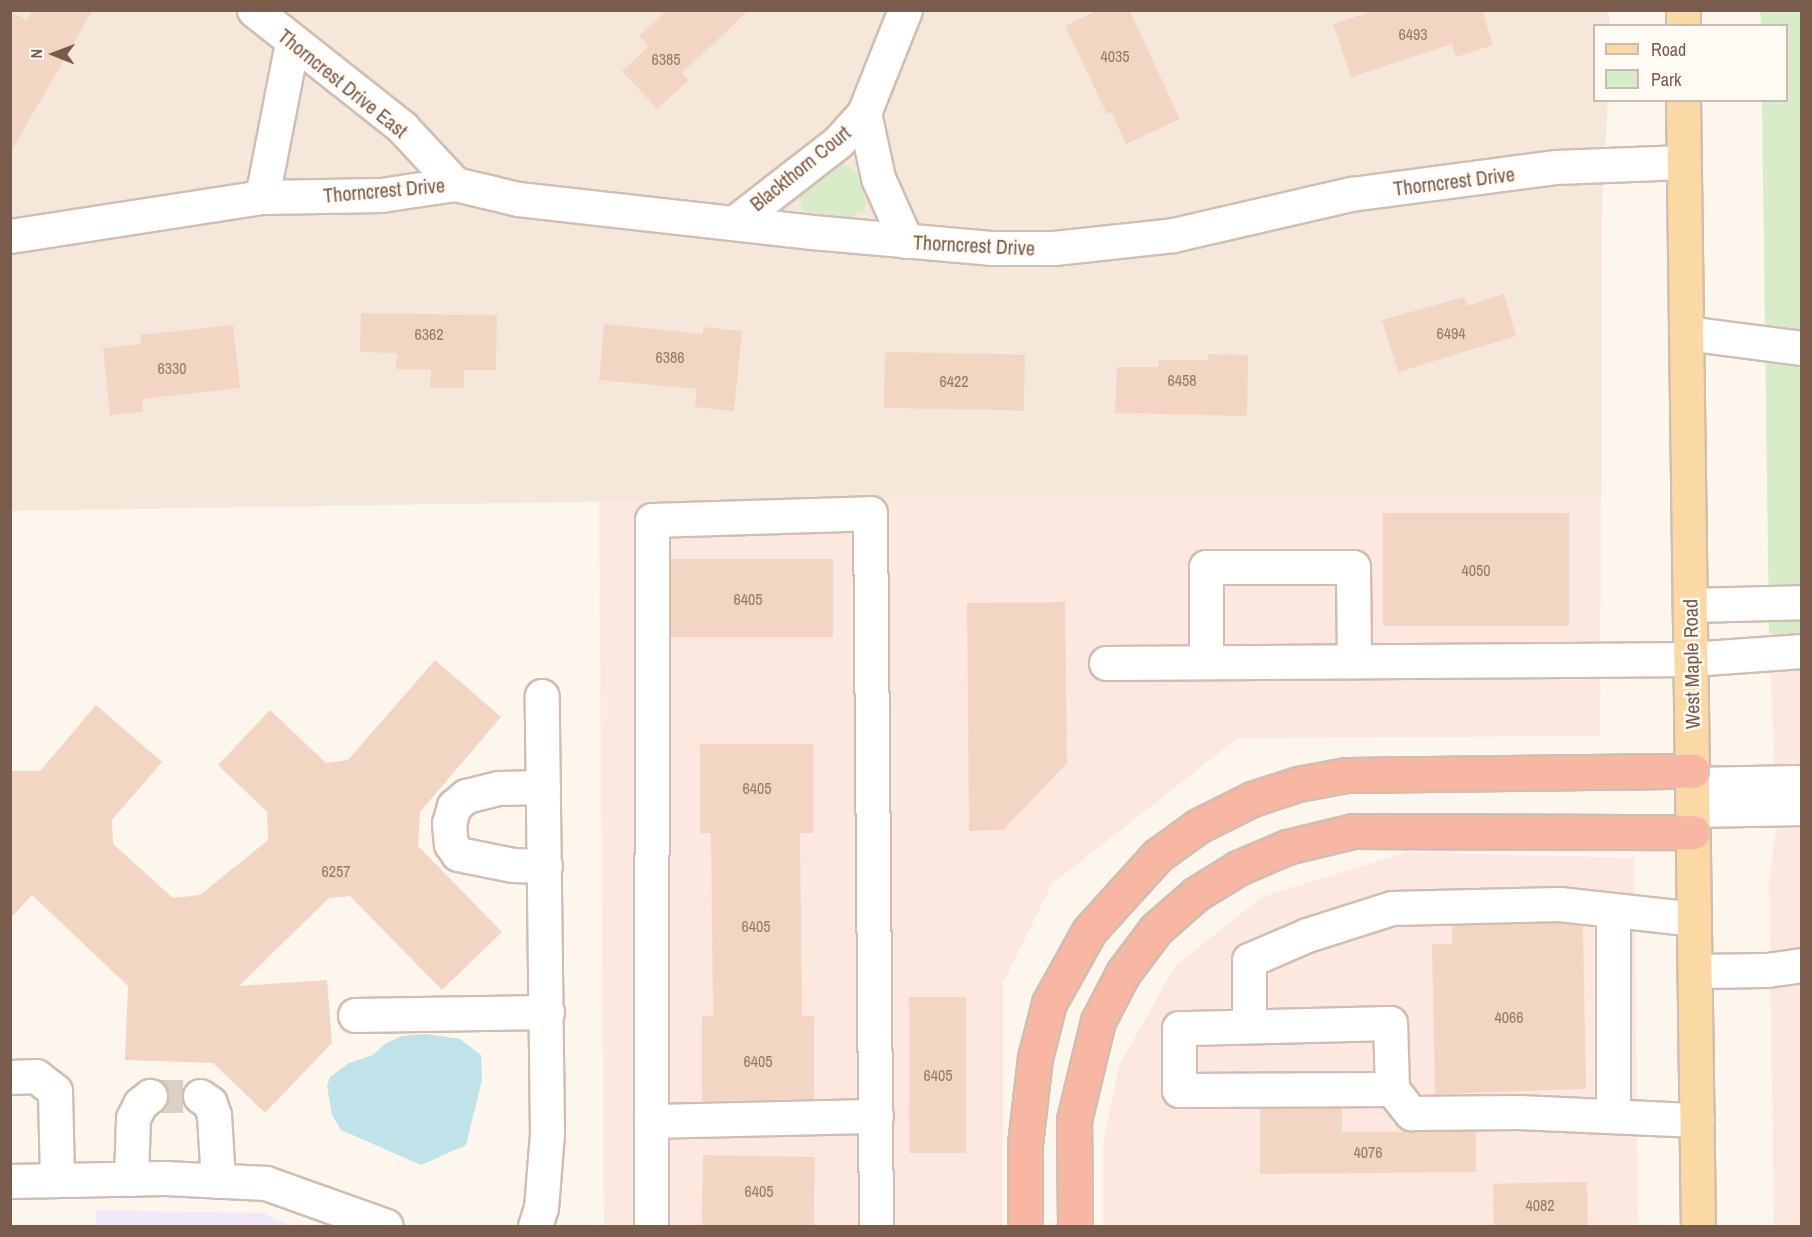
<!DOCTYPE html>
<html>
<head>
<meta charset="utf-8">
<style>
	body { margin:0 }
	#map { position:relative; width:1812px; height:1237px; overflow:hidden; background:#fdf6ec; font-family:"Archivo Narrow",sans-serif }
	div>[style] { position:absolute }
	.residential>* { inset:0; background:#f5e8da }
	.commercial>* { inset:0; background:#fde8e0 }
	.education>* { inset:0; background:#f3e8fa }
	.green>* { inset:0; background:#d8ecc9 }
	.water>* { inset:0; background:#bfe3e8 }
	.building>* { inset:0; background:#f3d5c3; transform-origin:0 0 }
	.minor-tunnel>* { height:33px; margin-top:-16.5px; transform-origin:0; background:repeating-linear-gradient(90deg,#dcd0c4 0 33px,transparent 0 49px) }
	.roads { filter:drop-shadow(2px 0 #d1beb0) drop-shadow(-2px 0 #d1beb0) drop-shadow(0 2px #d1beb0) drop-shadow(0 -2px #d1beb0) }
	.minor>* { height:33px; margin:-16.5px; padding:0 16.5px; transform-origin:16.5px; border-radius:16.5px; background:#fff }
	.major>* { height:33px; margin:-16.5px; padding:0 16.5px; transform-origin:16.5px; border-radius:16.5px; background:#fbd9a5 }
	.highway>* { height:33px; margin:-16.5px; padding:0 16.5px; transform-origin:16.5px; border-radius:16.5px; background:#f7b7a3 }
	span { translate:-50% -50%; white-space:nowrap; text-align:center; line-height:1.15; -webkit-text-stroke:5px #fffaf3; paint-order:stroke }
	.number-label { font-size:16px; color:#987a6a }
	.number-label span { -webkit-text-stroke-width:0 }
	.street-label { font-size:20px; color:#7a5c4d }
	.frame { position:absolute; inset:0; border:12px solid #7a5c4d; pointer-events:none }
	.legend { position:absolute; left:1593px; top:24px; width:195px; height:78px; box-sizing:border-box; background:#fffaf3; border:2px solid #cabbb1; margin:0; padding:8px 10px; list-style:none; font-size:18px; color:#7a5c4d }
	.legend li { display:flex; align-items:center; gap:12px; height:30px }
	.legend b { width:30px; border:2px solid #cabbb1 }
	.north { position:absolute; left:24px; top:24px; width:60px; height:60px; -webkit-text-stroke:4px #fffaf3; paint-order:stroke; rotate:271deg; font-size:16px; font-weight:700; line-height:24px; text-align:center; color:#7a5c4d }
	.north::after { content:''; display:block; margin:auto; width:21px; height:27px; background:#7a5c4d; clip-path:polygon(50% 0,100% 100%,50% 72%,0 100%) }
</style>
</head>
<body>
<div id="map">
	<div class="residential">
		<div style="clip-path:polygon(10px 11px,1608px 11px,1610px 25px,1594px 26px,1594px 100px,1608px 101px,1602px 201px,1601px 497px,896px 497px,11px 511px)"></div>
	</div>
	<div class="commercial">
		<div style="clip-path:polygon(896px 497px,1601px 497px,1600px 736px,1238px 738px,1052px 884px,1003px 983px,1003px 1226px,604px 1226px,599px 501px)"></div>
		<div style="clip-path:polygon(1801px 633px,1801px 1226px,1774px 1226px,1769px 882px,1777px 820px,1769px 634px)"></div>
		<div style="clip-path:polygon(1407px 852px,1634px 858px,1638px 1226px,1103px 1226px,1103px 1143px,1119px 1066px,1175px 966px,1262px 897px)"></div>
	</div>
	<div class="education">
		<div style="clip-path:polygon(95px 1210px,263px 1213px,292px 1226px,97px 1226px)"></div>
	</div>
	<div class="green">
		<div style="clip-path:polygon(1760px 11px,1801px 11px,1801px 633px,1769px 634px,1762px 101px,1786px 100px,1786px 26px,1761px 25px)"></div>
		<div style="clip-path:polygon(841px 163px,856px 171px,866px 202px,864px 212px,848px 218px,804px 211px,799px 199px,803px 189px)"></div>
	</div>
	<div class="water">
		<div style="clip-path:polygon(426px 1034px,460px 1039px,481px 1055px,482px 1080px,466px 1145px,421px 1165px,341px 1130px,332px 1115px,327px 1086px,330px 1077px,349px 1063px,373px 1055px,385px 1044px,401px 1036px)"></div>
	</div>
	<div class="building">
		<div style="clip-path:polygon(32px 10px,93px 10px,10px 153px,10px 11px,27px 20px)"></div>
		<div style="clip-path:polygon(667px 10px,749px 10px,682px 73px,689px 80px,657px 109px,622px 71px,649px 46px,639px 36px)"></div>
		<div style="clip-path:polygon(1098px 10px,1129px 10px,1180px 119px,1126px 144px,1111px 112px,1107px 114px,1065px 26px)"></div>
		<div style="clip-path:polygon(1376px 10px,1482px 10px,1493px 45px,1456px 57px,1452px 44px,1351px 77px,1333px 24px)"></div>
		<div style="clip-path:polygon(1504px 294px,1516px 336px,1398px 372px,1382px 320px,1464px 297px,1467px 306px)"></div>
		<div style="clip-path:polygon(361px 313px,497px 315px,496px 370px,464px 370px,464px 388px,430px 388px,431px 370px,396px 369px,397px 353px,360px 352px)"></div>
		<div style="clip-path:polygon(604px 324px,703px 334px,703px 327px,742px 331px,734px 411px,695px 407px,697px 389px,599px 380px)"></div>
		<div style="clip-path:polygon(233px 325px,240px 388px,142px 399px,143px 412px,110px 415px,103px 348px,141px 344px,140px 335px)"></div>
		<div style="left:885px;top:352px;width:140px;height:56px;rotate:1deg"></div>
		<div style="clip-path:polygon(1208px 354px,1248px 355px,1247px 416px,1115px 413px,1117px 367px,1158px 367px,1159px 360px,1208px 360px)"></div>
		<div style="left:1569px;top:513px;width:113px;height:186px;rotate:90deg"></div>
		<div style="left:833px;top:559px;width:78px;height:162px;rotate:90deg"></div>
		<div style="clip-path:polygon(1065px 602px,1067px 763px,1003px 830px,969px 831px,967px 603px)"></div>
		<div style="clip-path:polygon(435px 660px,501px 717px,420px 812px,418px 846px,502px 932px,442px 990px,350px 896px,329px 898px,239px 986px,327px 980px,332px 1043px,265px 1113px,213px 1063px,125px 1060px,128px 986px,32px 895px,10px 919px,10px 771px,40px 771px,96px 705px,162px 762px,112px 820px,113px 844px,173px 898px,200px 895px,268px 840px,267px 812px,218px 765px,270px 710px,326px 763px,348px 760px)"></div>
		<div style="clip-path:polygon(700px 744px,813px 744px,813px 833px,800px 833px,802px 1016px,814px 1016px,814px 1099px,702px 1101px,702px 1016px,713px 1016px,711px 833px,700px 833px)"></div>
		<div style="clip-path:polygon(1558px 923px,1583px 926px,1586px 1089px,1435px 1094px,1432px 944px,1452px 944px,1452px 925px)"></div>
		<div style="left:909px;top:997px;width:57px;height:156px"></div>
		<div style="clip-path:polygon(1260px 1108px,1342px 1108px,1342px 1132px,1476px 1131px,1476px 1172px,1260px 1174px)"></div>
		<div style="left:703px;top:1155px;width:112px;height:72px;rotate:1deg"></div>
		<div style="left:1587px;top:1182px;width:45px;height:94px;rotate:89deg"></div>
	</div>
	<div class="minor-tunnel">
		<div style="left:150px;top:1096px;width:50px"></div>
	</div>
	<div class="roads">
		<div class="minor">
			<div style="left:254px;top:10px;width:189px;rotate:38.3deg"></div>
			<div style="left:402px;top:127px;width:78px;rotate:47.1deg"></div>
			<div style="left:864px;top:113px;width:66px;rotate:77.8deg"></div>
			<div style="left:878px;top:178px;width:69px;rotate:66deg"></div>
			<div style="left:262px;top:197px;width:157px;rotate:-79deg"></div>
			<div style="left:735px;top:222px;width:130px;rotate:-37.8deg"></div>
			<div style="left:838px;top:142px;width:39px;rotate:-48deg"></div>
			<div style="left:864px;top:113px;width:111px;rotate:-68.3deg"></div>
			<div style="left:10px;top:236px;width:255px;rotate:-8.8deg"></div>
			<div style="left:262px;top:197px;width:119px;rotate:-1deg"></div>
			<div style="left:381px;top:195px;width:75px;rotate:-8.5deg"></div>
			<div style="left:455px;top:184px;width:65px;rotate:13.4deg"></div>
			<div style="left:518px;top:199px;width:296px;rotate:6.4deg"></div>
			<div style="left:812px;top:232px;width:179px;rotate:5.1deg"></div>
			<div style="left:990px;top:248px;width:64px"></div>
			<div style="left:1054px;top:248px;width:120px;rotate:-6.2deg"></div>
			<div style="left:1173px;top:235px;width:183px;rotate:-13deg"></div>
			<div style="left:1351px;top:194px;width:207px;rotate:-7.5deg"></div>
			<div style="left:1556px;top:167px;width:127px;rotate:-2.3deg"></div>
			<div style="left:1686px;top:333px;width:117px;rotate:7.4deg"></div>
			<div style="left:1690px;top:605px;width:112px;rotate:-1.5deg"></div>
			<div style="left:1206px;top:662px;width:95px;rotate:-90deg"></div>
			<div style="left:1206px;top:567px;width:147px"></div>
			<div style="left:1353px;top:567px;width:94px;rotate:89.4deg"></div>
			<div style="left:1106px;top:663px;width:585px;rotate:-0.39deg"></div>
			<div style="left:1691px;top:659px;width:111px;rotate:-4.1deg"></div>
			<div style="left:1693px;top:784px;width:109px;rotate:-1.1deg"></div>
			<div style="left:543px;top:787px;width:45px;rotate:178.7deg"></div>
			<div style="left:498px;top:788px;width:33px;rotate:166deg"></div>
			<div style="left:466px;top:796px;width:16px;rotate:140deg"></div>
			<div style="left:454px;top:806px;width:18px;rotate:106deg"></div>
			<div style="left:449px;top:823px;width:21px;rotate:85deg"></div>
			<div style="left:451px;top:844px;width:12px;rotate:55deg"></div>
			<div style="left:458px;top:854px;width:56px;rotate:11.3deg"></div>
			<div style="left:513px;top:865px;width:32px;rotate:2deg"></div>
			<div style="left:1694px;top:810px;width:108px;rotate:-1.1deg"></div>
			<div style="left:1613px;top:910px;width:206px;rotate:90deg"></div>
			<div style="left:1695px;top:971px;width:72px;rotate:-0.8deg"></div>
			<div style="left:1767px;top:970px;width:35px;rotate:-8deg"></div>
			<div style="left:355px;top:1015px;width:192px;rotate:-0.9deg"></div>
			<div style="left:1249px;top:1026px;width:66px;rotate:-90deg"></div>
			<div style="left:1249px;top:960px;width:63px;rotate:-23.3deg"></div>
			<div style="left:1307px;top:935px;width:89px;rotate:-17.6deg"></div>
			<div style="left:1392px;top:908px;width:167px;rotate:-1.4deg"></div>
			<div style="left:1559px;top:904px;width:136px;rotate:6.3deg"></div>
			<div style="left:10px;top:1077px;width:26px;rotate:-2deg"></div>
			<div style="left:36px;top:1076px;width:24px;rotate:38deg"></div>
			<div style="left:55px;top:1091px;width:89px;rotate:88.7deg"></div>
			<div style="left:1392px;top:1089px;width:66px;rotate:-91.7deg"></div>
			<div style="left:1390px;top:1023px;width:211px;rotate:178.6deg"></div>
			<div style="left:1179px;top:1028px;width:62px;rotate:90deg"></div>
			<div style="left:1179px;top:1090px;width:213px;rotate:-0.3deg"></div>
			<div style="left:1392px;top:1089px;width:31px;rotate:52deg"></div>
			<div style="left:1411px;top:1113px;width:107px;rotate:-0.5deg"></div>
			<div style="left:1518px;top:1112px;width:179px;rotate:2.6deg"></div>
			<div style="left:200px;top:1096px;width:12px;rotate:35deg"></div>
			<div style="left:210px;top:1103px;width:13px;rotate:72deg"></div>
			<div style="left:214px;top:1115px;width:66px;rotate:86.5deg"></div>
			<div style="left:651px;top:1121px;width:225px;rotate:-1.3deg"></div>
			<div style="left:131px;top:1179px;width:61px;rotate:-88.1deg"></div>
			<div style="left:133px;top:1118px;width:16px;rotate:-63deg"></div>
			<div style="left:140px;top:1104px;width:13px;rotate:-39deg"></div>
			<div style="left:10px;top:1181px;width:155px;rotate:-1.1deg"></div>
			<div style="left:165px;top:1178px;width:101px;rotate:2.8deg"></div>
			<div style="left:266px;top:1183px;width:127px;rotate:19.7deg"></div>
			<div style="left:535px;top:1226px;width:19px;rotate:-72deg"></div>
			<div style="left:541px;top:1208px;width:74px;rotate:-85.4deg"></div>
			<div style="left:547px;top:1134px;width:438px;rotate:-90.7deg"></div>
			<div style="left:651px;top:1226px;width:706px;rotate:-89.92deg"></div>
			<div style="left:652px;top:520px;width:218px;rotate:-1.8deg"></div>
			<div style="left:870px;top:513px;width:713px;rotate:89.52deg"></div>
		</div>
		<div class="major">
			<div style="left:1683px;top:10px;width:16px;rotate:90deg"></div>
			<div style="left:1683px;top:100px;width:1126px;rotate:89.24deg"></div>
		</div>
		<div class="highway">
			<div style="left:1025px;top:1226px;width:82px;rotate:-90deg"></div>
			<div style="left:1025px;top:1144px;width:87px;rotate:-83.4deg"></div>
			<div style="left:1035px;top:1058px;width:57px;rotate:-75.7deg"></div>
			<div style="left:1049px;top:1003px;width:82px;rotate:-60.9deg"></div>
			<div style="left:1089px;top:931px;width:103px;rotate:-47.8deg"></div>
			<div style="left:1158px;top:855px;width:49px;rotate:-35.9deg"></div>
			<div style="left:1198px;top:826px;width:60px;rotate:-26.6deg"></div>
			<div style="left:1252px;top:799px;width:48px;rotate:-18.1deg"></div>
			<div style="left:1298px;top:784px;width:49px;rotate:-10.6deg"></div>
			<div style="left:1346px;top:775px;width:347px;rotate:-0.7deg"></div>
			<div style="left:1075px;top:1226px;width:106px;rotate:-90.5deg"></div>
			<div style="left:1074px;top:1120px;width:102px;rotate:-76.4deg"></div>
			<div style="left:1098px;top:1021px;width:54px;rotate:-62.5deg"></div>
			<div style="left:1123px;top:973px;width:55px;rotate:-53.1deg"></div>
			<div style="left:1156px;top:929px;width:53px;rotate:-41.2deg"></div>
			<div style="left:1196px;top:894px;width:49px;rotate:-31.8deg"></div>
			<div style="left:1238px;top:868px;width:53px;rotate:-23.2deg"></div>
			<div style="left:1287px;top:847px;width:68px;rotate:-13.6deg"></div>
			<div style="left:1353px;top:831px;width:340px;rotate:0.2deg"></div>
		</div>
	</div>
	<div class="number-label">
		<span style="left:1413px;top:34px">6493</span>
		<span style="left:1115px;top:56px">4035</span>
		<span style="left:666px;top:59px">6385</span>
		<span style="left:1451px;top:333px">6494</span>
		<span style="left:429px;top:334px">6362</span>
		<span style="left:670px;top:357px">6386</span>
		<span style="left:172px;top:368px">6330</span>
		<span style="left:1182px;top:380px">6458</span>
		<span style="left:954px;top:381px">6422</span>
		<span style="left:1476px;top:570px">4050</span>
		<span style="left:748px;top:599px">6405</span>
		<span style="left:757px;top:788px">6405</span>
		<span style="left:336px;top:871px">6257</span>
		<span style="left:756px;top:926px">6405</span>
		<span style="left:1509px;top:1017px">4066</span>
		<span style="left:758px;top:1061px">6405</span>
		<span style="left:938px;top:1075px">6405</span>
		<span style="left:1368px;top:1152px">4076</span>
		<span style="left:759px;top:1191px">6405</span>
		<span style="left:1540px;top:1205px">4082</span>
	</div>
	<div class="street-label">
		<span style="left:343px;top:83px;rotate:39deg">Thorncrest Drive East</span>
		<span style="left:800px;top:168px;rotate:-39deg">Blackthorn Court</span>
		<span style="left:1454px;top:181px;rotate:-7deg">Thorncrest Drive</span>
		<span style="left:384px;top:190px;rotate:-5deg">Thorncrest Drive</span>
		<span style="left:974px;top:245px;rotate:3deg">Thorncrest Drive</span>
		<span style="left:1691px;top:664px;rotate:-91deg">West Maple Road</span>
	</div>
	<div class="frame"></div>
	<ul class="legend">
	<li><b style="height:8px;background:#fbd9a5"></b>Road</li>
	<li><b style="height:16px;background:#d8ecc9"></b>Park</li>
	</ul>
	<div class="north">N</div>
</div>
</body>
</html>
